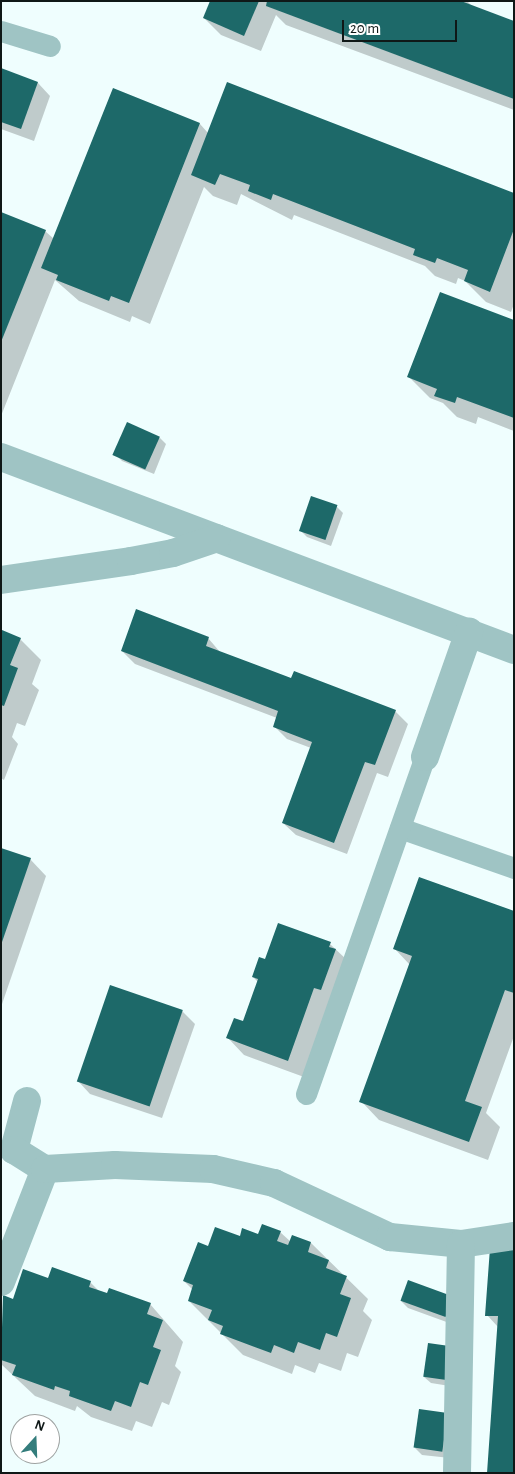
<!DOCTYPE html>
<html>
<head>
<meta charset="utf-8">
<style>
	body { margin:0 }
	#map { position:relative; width:515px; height:1474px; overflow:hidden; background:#effefe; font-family:"Alegreya Sans",sans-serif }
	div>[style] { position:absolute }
	.shadow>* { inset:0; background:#0003 }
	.building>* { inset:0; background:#1d6969; transform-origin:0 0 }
	.service>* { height:21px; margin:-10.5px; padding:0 10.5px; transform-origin:10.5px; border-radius:10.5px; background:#9fc4c4 }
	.minor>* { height:28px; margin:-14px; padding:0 14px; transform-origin:14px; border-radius:14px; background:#9fc4c4 }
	span { translate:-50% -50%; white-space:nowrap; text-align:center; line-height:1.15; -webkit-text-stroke:5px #fff; paint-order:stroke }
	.frame { position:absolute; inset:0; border:2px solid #0f1817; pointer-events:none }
	.north { position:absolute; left:10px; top:1414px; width:50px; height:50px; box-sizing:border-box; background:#fff; border:1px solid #9fa3a2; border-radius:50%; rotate:20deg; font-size:14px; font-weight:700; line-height:20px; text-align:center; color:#0f1817 }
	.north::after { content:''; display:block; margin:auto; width:18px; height:22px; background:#347d7c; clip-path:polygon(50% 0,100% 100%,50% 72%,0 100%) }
	.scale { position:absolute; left:342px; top:20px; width:115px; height:22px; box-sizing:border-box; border:2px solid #0f1817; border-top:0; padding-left:6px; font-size:15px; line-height:18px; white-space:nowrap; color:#0f1817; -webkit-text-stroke:4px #fff; paint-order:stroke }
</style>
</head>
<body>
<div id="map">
	<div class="shadow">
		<div style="clip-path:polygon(211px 1px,467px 1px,473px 7px,514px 22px,514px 110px,286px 25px,276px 15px,261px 51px,221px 35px,204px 18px)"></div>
		<div style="clip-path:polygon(1px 70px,38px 83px,50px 96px,34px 141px,1px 129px)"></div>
		<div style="clip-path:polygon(113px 90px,200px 124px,208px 133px,514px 194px,514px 304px,511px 312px,486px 302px,465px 281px,458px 278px,456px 284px,435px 276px,425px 266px,294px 215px,292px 220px,241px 194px,237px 205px,213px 196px,204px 187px,150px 324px,132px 316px,130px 322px,79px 301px,55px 280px,1px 416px,1px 213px,45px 231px,54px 239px)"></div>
		<div style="clip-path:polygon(514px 321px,514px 431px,478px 417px,476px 424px,457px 417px,443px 403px,430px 398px,409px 377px)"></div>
		<div style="clip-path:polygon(160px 438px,166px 444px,154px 474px,122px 461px,115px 454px)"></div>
		<div style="clip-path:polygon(336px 506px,343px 513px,331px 546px,307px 537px,300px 530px)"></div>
		<div style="clip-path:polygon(3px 632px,20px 639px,41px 660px,32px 684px,39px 690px,25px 726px,17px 723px,12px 737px,18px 744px,4px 780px,1px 778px)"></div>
		<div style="clip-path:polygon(208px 638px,220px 652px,292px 679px,395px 711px,408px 724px,388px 777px,377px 773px,347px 854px,296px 835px,283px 823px,311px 748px,287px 739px,274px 726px,277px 718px,135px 664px,122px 651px)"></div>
		<div style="clip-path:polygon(1px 849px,30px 859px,46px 876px,1px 1007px)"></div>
		<div style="clip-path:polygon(514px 913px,514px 1036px,486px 1113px,500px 1127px,488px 1160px,379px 1120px,361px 1101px,410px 965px,394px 948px)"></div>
		<div style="clip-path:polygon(330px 944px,347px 960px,304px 1077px,244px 1055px,228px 1038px,243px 1023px,258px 982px,253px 977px,266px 961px)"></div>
		<div style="clip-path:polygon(182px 1011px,195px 1024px,162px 1118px,90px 1094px,78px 1081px)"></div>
		<div style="clip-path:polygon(280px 1232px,291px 1242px,311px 1243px,368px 1299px,363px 1311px,372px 1320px,358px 1357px,347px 1353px,341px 1371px,319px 1363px,315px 1373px,295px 1365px,292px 1374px,243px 1355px,189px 1301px,193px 1290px,184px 1281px,209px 1247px,240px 1237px)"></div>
		<div style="clip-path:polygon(514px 1251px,498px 1327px,487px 1315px)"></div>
		<div style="clip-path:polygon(48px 1279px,90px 1282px,100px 1292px,150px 1304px,183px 1342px,175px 1366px,181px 1372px,169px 1405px,162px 1402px,152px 1427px,136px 1421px,132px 1431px,91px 1417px,77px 1406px,75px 1411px,35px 1396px,1px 1364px,4px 1297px,13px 1300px)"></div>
		<div style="clip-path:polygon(401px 1301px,459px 1304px,452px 1324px,408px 1308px)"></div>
		<div style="clip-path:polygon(429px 1344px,456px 1387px,431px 1383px,424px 1377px)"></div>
		<div style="clip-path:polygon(447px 1414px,450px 1458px,422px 1455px,415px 1448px)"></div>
	</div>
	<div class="building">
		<div style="clip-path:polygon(210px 1px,259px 1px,244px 36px,203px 18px)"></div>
		<div style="clip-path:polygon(267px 1px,461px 1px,514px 21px,514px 99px,266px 6px)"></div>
		<div style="clip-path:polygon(1px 68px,38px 82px,21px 129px,1px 122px)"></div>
		<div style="clip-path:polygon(227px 82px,514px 193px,514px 229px,490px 292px,464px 281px,468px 270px,437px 258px,435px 263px,413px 255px,415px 249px,273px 194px,271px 200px,248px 191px,250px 185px,220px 174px,215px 185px,191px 175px)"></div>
		<div style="clip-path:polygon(113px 88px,200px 123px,129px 303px,111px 296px,109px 301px,56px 280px,58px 275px,41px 268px)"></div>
		<div style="clip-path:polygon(1px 212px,46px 230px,1px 342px)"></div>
		<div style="clip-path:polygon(440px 292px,514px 320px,514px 418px,457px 397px,455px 403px,434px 396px,437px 389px,407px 377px)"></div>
		<div style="left:127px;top:422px;width:36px;height:36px;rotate:24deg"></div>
		<div style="left:311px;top:496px;width:28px;height:37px;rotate:19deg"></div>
		<div style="clip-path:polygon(136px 609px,209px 637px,206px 646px,291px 678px,294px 671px,396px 710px,375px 765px,365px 762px,334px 843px,282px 823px,312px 742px,273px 727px,278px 711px,121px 651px)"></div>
		<div style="clip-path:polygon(2px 630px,21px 638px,10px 665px,18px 668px,4px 706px,1px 705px)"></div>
		<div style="clip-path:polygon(1px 848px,31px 858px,2px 942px,1px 942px)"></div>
		<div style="clip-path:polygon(419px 877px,514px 911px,514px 993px,505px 990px,465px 1101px,482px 1107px,469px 1142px,359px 1102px,412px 956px,393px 949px)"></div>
		<div style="clip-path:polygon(278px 923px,331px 942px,329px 947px,336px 949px,321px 990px,314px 988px,288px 1061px,226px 1038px,234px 1018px,243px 1021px,258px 979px,252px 977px,259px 957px,265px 959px)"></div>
		<div style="left:110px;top:985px;width:77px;height:102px;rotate:19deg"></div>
		<div style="clip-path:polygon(262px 1224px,281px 1231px,277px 1241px,288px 1245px,292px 1235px,311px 1242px,308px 1252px,329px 1260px,326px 1268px,347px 1276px,340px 1294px,351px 1298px,337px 1337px,326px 1333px,320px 1350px,298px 1342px,294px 1353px,274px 1345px,271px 1353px,220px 1334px,223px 1326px,208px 1320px,212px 1310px,188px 1301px,193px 1285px,183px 1281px,198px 1242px,208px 1246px,215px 1227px,240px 1236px,242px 1228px,258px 1234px)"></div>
		<div style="clip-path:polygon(490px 1248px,514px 1250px,514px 1473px,487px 1473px,498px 1316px,485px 1316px)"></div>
		<div style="clip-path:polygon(52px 1267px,91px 1281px,89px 1287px,107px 1293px,109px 1288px,151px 1303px,147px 1314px,163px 1320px,153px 1347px,161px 1350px,148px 1385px,140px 1382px,131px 1407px,115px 1401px,111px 1411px,69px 1396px,70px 1391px,55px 1386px,54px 1390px,12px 1375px,16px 1365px,1px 1360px,3px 1295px,13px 1299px,23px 1269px,48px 1278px)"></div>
		<div style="left:408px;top:1280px;width:48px;height:22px;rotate:20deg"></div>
		<div style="left:428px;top:1343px;width:27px;height:34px;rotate:8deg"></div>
		<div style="left:419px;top:1409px;width:29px;height:39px;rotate:8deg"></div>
	</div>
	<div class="service">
		<div style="left:1px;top:31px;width:51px;rotate:17deg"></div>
		<div style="left:400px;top:828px;width:121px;rotate:19.3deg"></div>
		<div style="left:306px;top:1094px;width:357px;rotate:-70.6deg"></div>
	</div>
	<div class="minor">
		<div style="left:1px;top:457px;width:548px;rotate:20.62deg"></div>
		<div style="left:1px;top:580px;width:131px;rotate:-8.3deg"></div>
		<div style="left:131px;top:561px;width:43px;rotate:-10.8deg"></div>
		<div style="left:173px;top:553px;width:46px;rotate:-18.8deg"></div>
		<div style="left:425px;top:757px;width:133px;rotate:-70.6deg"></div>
		<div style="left:27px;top:1101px;width:51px;rotate:104.9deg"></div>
		<div style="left:14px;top:1150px;width:36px;rotate:32deg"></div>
		<div style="left:1px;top:1282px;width:121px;rotate:-68.7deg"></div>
		<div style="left:45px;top:1169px;width:70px;rotate:-3.3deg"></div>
		<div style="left:115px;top:1165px;width:98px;rotate:2.3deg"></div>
		<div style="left:213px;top:1169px;width:63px;rotate:12.9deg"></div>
		<div style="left:274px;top:1183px;width:128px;rotate:25deg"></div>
		<div style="left:390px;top:1237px;width:71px;rotate:5.6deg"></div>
		<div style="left:461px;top:1244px;width:54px;rotate:-8.6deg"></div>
		<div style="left:457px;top:1473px;width:229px;rotate:-89deg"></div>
	</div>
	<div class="frame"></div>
	<div class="north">N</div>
	<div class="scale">20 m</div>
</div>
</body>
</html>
